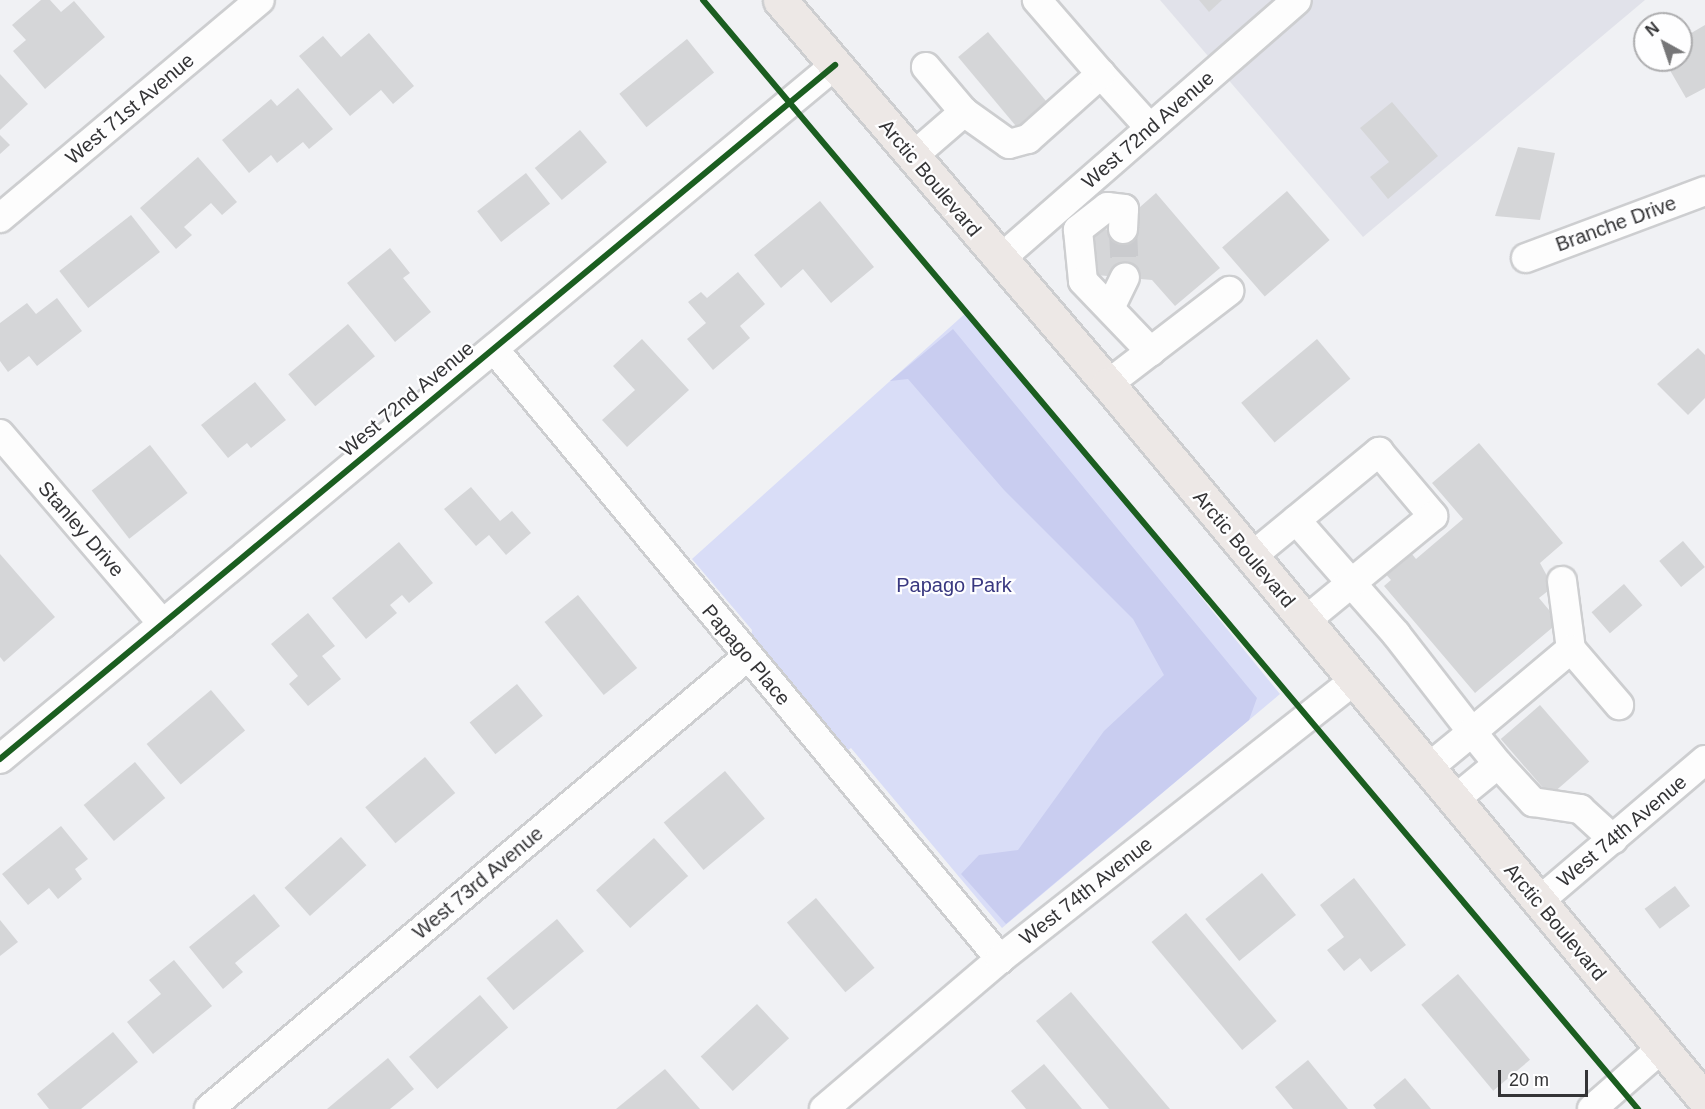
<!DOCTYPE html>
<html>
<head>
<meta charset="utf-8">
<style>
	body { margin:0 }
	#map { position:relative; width:1705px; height:1109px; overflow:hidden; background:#f0f1f4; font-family:Arial,sans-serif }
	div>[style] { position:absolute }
	.built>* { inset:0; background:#e1e2ea }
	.green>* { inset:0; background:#d9ddf7 }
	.forest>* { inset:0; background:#c9cdf0 }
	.building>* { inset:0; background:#d5d6d8; transform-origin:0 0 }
	.minor-tunnel>* { height:28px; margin-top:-14px; transform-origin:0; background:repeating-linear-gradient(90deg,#cacbce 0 28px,transparent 0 42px) }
	.roads { filter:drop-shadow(2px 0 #cdced0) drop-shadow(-2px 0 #cdced0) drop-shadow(0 2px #cdced0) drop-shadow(0 -2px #cdced0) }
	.minor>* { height:28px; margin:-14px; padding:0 14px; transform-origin:14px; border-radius:14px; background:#fdfdfd }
	.major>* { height:33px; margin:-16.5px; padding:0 16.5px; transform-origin:16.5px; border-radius:16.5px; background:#ede8e6 }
	.cycleway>* { height:6px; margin:-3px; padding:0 3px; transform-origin:3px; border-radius:3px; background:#1b5e20 }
	span { translate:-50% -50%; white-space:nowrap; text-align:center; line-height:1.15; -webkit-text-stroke:4.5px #fefeff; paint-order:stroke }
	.street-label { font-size:20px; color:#343436 }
	.park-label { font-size:20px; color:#393880 }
	.north { position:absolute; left:1633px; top:12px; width:60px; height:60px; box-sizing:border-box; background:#fefeff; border:2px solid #adadaf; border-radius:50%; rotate:320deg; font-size:16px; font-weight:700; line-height:24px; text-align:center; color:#343436 }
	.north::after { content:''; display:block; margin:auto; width:21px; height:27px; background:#767678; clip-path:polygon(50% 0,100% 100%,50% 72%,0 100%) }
	.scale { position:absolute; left:1498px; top:1070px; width:90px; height:27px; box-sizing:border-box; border:3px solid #343436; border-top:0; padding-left:8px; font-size:18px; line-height:21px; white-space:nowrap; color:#343436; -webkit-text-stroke:4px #fefeff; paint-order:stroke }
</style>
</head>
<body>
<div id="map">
	<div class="built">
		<div style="clip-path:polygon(1160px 0,1645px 0,1363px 237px)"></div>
	</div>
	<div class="green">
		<div style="clip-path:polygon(968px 311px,1280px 694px,1002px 928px,851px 748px,847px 751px,751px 639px,752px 630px,692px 559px)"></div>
	</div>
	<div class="forest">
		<div style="clip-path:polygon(953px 329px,1257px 698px,1249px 720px,1006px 924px,961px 874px,979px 855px,1018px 850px,1104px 731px,1164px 675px,1133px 619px,1004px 490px,908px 379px,890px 381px)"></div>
	</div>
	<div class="building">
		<div style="clip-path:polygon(41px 0,50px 0,61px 12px,74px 1px,105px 37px,45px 89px,13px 51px,26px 40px,12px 25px)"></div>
		<div style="clip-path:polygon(1199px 0,1222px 0,1209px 12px)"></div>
		<div style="clip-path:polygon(1705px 25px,1705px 88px,1686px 98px,1664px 60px,1681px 60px,1681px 39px)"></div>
		<div style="left:988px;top:32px;width:99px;height:39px;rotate:50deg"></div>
		<div style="clip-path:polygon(369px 33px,414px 86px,393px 104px,381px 90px,350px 116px,299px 56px,323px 36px,341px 57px)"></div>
		<div style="left:687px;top:39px;width:43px;height:87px;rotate:51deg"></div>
		<div style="clip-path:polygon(0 74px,28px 104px,0 130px)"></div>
		<div style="clip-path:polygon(298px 88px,333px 129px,309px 149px,303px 142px,277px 163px,271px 155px,249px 173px,222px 140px,271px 99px,277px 106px)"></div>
		<div style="clip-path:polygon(1392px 102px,1438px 156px,1388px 199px,1370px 177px,1389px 162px,1360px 128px)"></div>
		<div style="left:580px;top:130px;width:42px;height:59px;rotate:50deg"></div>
		<div style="clip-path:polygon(0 135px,10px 145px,0 154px)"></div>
		<div style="clip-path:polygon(1518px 147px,1555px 153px,1540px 220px,1495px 216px)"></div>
		<div style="clip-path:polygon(198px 157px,237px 202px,222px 215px,211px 203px,184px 227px,192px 235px,176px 249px,140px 208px)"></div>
		<div style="left:526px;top:173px;width:39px;height:62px;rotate:52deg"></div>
		<div style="left:1287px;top:191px;width:65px;height:86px;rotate:49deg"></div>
		<div style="clip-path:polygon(1156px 193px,1220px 268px,1175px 306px,1152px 280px,1096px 275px,1091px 268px,1095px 234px,1102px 229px,1138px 232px,1140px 207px)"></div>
		<div style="clip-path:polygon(820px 201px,874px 267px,831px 303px,803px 269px,781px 288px,754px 255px)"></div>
		<div style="left:131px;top:215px;width:47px;height:91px;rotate:52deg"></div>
		<div style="clip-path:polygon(390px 248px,410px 273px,403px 278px,431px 312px,395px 342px,347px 283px)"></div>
		<div style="clip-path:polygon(738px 272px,765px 304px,740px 326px,750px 338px,713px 370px,687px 339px,706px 323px,688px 302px,701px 292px,707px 298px)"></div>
		<div style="clip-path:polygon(57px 298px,82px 331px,37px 366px,29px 356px,8px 372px,0 361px,0 323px,27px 303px,36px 314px)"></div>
		<div style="left:348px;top:324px;width:42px;height:78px;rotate:50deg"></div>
		<div style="clip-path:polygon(642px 339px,689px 390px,627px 447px,602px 420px,635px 390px,613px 366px)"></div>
		<div style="left:1317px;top:339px;width:52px;height:99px;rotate:50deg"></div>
		<div style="clip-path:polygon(1698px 348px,1705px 355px,1705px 398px,1688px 415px,1657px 384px)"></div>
		<div style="clip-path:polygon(255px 382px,286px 420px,251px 448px,247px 443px,228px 458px,201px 425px)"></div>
		<div style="clip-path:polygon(1479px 443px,1563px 543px,1540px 563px,1553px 587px,1539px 598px,1559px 622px,1475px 693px,1384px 586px,1391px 580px,1382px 570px,1407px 548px,1416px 559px,1463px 519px,1432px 483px)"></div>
		<div style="left:150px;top:445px;width:61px;height:74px;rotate:52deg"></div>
		<div style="clip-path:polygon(471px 487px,500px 521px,512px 511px,531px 533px,506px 555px,489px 535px,476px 546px,444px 509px)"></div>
		<div style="left:1683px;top:541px;width:34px;height:31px;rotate:50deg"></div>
		<div style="clip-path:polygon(399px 542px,433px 583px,409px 603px,402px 595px,390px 605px,397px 613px,366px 639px,332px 598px)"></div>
		<div style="clip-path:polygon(0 554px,55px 617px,4px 662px,0 657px)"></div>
		<div style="left:1624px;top:584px;width:28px;height:43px;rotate:49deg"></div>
		<div style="left:578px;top:595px;width:94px;height:43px;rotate:51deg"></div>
		<div style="clip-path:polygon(308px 613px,335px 646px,322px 656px,341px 679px,308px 706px,289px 684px,298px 676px,271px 644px)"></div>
		<div style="left:517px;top:684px;width:41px;height:61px;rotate:51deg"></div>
		<div style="left:211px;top:690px;width:53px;height:84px;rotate:50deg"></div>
		<div style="left:1540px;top:705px;width:75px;height:52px;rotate:49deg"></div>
		<div style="left:425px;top:757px;width:47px;height:78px;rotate:50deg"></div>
		<div style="left:135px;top:762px;width:47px;height:67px;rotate:50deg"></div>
		<div style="left:725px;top:771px;width:62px;height:80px;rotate:50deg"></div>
		<div style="clip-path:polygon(61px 826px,88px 859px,75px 869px,82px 879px,58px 899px,49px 888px,28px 905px,2px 874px)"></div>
		<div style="left:341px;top:837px;width:38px;height:76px;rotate:48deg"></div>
		<div style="left:654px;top:838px;width:51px;height:78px;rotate:48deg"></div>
		<div style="left:1262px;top:873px;width:54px;height:73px;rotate:51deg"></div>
		<div style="clip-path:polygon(1354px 878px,1406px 945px,1371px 972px,1360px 958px,1344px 971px,1327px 950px,1344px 937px,1320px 905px)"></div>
		<div style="left:1675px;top:886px;width:25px;height:38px;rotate:53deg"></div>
		<div style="clip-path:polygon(254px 894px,280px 926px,235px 963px,243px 972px,223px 989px,189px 947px)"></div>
		<div style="left:816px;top:898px;width:91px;height:38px;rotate:50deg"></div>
		<div style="left:1186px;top:913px;width:141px;height:45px;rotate:50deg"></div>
		<div style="left:557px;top:919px;width:42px;height:92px;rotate:50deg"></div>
		<div style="clip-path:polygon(0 920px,18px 942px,0 956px)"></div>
		<div style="clip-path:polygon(174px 960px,212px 1006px,153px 1054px,127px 1022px,161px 994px,149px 980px)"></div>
		<div style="left:1458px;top:974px;width:112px;height:48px;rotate:50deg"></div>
		<div style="clip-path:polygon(1071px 992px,1170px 1109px,1109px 1109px,1036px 1021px)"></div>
		<div style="left:480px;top:995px;width:43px;height:94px;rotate:49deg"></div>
		<div style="left:757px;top:1004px;width:47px;height:77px;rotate:47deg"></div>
		<div style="clip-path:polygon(113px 1032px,138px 1062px,81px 1109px,49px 1109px,37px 1094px)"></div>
		<div style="clip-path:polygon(388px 1058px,414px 1089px,390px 1109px,327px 1109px)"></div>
		<div style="clip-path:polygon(1308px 1060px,1348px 1109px,1293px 1109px,1275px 1087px)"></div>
		<div style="clip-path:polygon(1044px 1064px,1082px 1109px,1026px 1109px,1011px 1091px)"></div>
		<div style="clip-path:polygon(665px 1069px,700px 1109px,616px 1109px)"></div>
		<div style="clip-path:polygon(1405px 1078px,1431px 1109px,1376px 1109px,1373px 1105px)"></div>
	</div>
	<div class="minor-tunnel">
		<div style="left:1123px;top:229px;width:48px;rotate:87.6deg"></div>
	</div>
	<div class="roads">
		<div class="minor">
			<div style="left:1101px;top:74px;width:73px;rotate:47.8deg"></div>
			<div style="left:964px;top:112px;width:55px;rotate:35.4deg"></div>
			<div style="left:1009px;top:144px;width:20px;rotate:-15deg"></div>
			<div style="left:1028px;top:139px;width:98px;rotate:-41.7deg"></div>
			<div style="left:1101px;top:74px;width:98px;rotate:-130.9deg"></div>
			<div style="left:912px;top:157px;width:69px;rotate:-40.9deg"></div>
			<div style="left:964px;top:112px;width:59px;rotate:-130.2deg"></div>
			<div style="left:0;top:218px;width:339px;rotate:-40deg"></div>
			<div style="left:1123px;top:229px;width:20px;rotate:-87deg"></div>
			<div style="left:1124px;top:209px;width:17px;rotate:-173deg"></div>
			<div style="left:1107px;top:207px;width:37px;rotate:142deg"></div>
			<div style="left:1078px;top:230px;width:51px;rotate:84.4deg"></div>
			<div style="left:1083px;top:281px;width:98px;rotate:46.2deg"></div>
			<div style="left:1526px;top:258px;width:191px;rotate:-20.5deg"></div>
			<div style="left:999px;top:260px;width:395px;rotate:-41.1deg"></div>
			<div style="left:1110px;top:308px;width:34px;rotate:-64deg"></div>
			<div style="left:494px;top:349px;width:793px;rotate:50.32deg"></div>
			<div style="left:1108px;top:384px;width:153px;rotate:-37.5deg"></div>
			<div style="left:0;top:434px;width:250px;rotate:49.4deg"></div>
			<div style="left:1296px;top:520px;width:152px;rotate:48.7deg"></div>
			<div style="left:1396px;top:634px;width:124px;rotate:52.2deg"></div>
			<div style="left:1472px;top:732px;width:58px;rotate:140.6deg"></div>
			<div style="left:1251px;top:557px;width:166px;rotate:-39.4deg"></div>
			<div style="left:1379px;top:452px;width:84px;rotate:49.8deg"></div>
			<div style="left:1433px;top:516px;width:167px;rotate:140.6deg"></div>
			<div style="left:1562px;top:581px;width:69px;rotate:82.5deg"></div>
			<div style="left:0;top:759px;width:1086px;rotate:-39.73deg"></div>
			<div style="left:1498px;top:764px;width:52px;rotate:47.4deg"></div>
			<div style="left:1533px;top:802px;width:48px;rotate:8.5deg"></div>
			<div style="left:1580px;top:809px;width:45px;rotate:42.3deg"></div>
			<div style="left:1453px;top:801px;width:58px;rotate:-39.4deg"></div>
			<div style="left:1498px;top:764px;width:41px;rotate:-129.1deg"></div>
			<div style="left:1472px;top:732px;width:129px;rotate:-40deg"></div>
			<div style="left:1571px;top:649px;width:74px;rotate:49.4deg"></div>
			<div style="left:1538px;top:902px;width:219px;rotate:-40.4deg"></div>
			<div style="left:209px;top:1109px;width:703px;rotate:-40.04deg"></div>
			<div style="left:824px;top:1109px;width:231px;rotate:-40.4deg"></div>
			<div style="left:1000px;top:959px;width:449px;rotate:-38.2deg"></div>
			<div style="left:1592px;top:1109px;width:93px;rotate:-41.1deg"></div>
		</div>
		<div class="major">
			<div style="left:780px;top:0;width:505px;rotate:49.5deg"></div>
			<div style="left:1108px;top:384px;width:932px;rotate:50.18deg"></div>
		</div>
	</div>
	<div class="cycleway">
		<div style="left:703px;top:0;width:1451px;rotate:49.87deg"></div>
		<div style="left:0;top:759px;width:1086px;rotate:-39.73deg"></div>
	</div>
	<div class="street-label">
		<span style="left:130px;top:109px;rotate:-40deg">West 71st Avenue</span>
		<span style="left:1148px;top:130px;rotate:-41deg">West 72nd Avenue</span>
		<span style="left:930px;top:178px;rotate:50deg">Arctic Boulevard</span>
		<span style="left:1616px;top:224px;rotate:-20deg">Branche Drive</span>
		<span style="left:407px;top:399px;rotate:-40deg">West 72nd Avenue</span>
		<span style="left:81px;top:529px;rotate:49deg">Stanley Drive</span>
		<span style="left:1244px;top:549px;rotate:50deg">Arctic Boulevard</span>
		<span style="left:746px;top:655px;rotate:50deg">Papago Place</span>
		<span style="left:1622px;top:831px;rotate:-40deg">West 74th Avenue</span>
		<span style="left:478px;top:883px;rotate:-40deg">West 73rd Avenue</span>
		<span style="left:1086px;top:891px;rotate:-38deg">West 74th Avenue</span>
		<span style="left:1555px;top:922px;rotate:50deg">Arctic Boulevard</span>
	</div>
	<div class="park-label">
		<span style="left:954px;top:585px">Papago Park</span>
	</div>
	<div class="north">N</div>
	<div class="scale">20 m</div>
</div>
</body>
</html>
